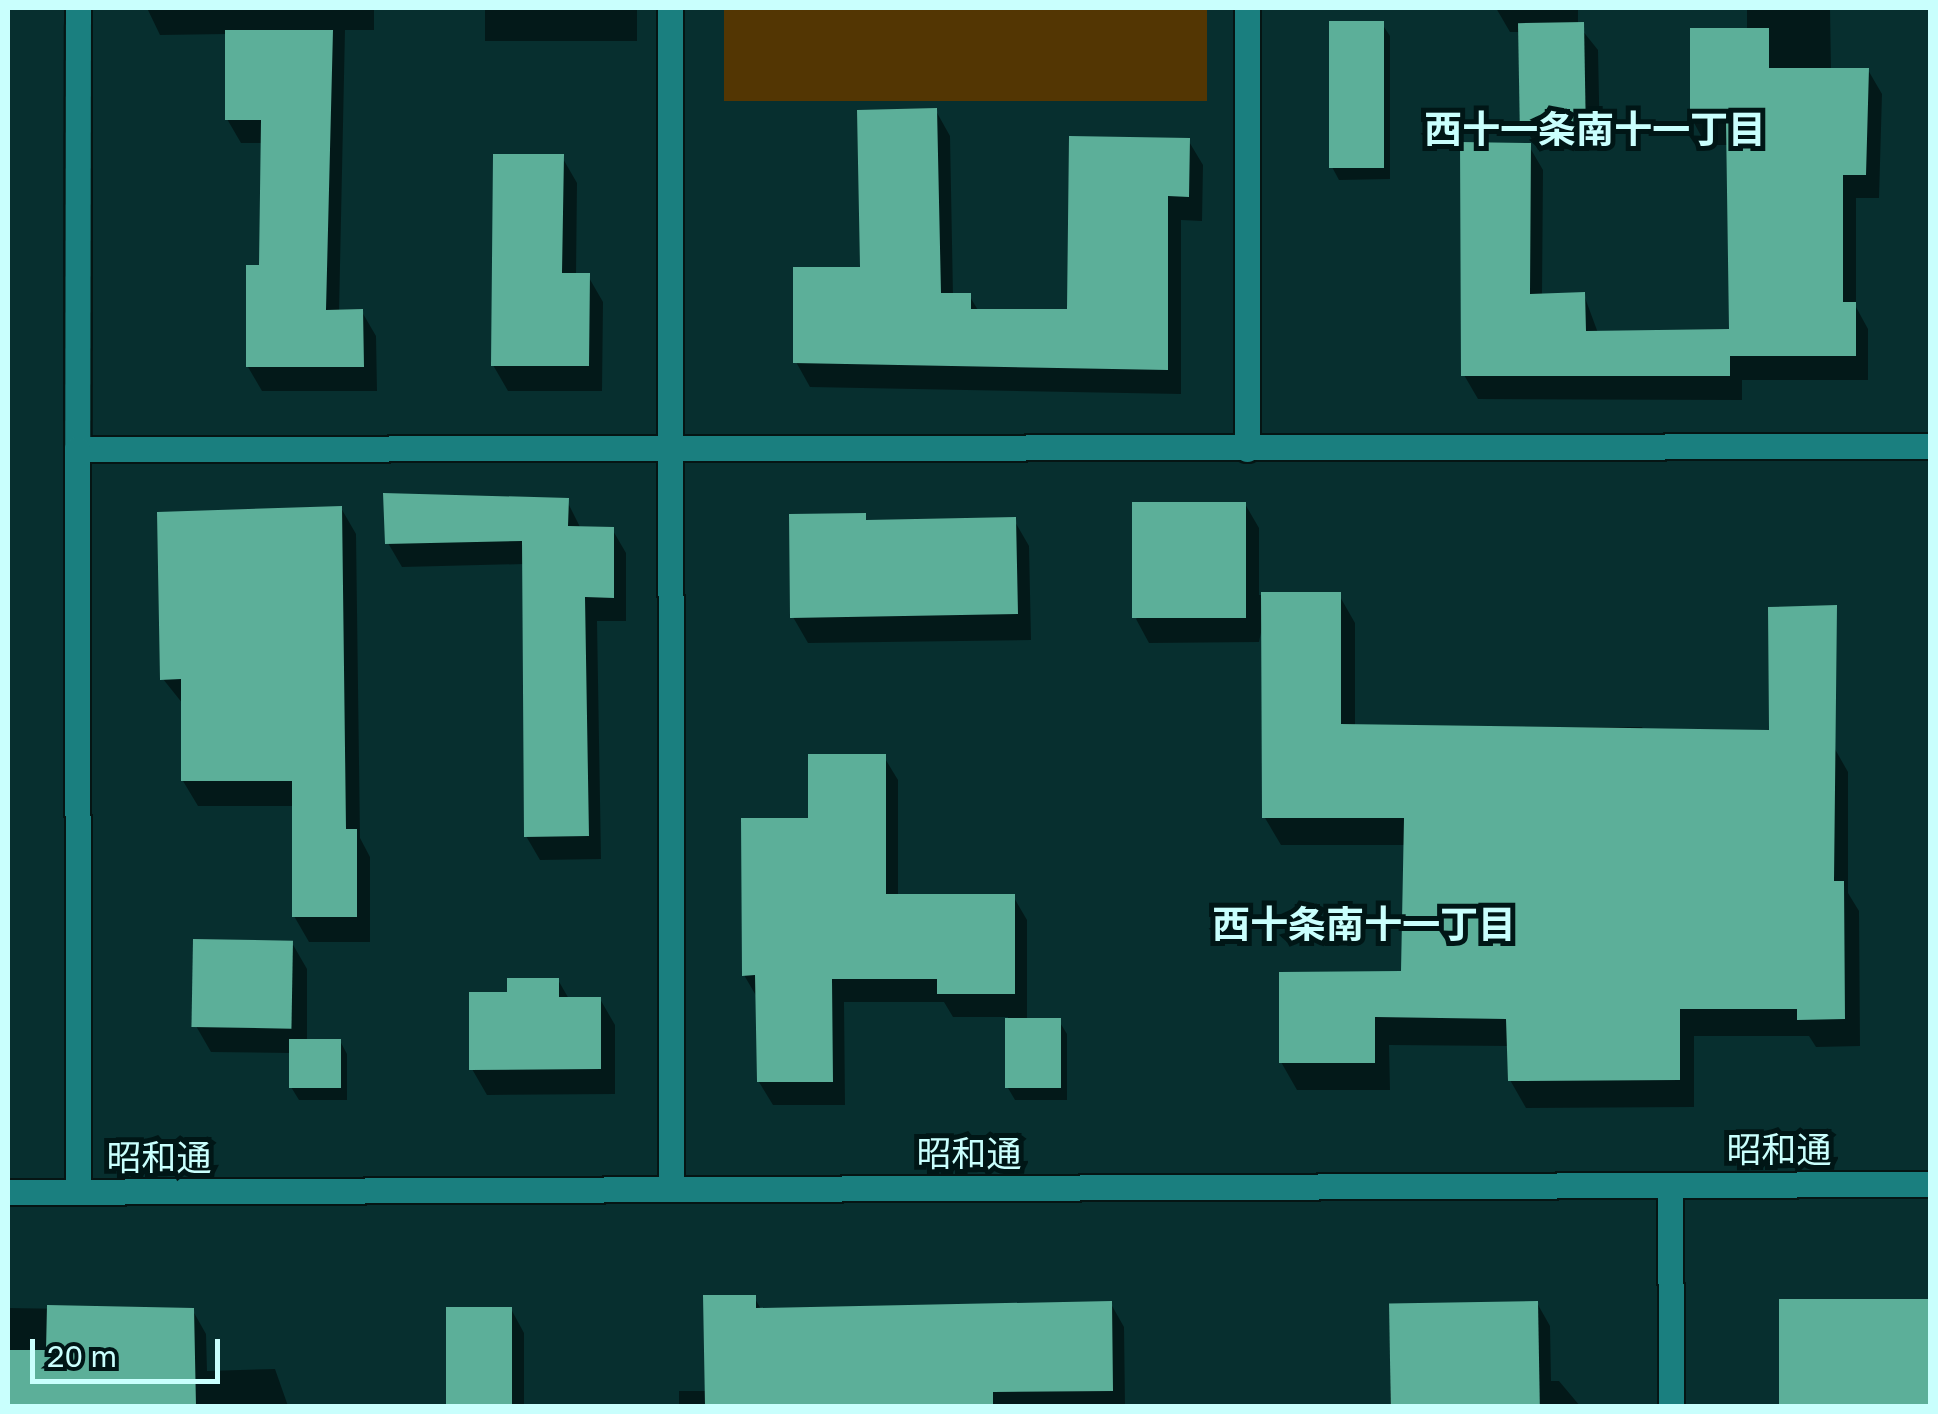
<!DOCTYPE html>
<html>
<head>
<meta charset="utf-8">
<style>
	body { margin:0 }
	#map { position:relative; width:1938px; height:1414px; overflow:hidden; background:#072f2f; font-family:"Golos Text","Noto Sans JP",sans-serif }
	div>[style] { position:absolute }
	.green>* { inset:0; background:#533603; transform-origin:0 0 }
	.shadow>* { inset:0; background:#0007; transform-origin:0 0 }
	.building>* { inset:0; background:#5caf99; transform-origin:0 0 }
	.roads { filter:drop-shadow(2px 0 #051514) drop-shadow(-2px 0 #051514) drop-shadow(0 2px #051514) drop-shadow(0 -2px #051514) }
	.minor>* { height:25px; margin:-12.5px; padding:0 12.5px; transform-origin:12.5px; border-radius:12.5px; background:#1a7f7f }
	.tertiary>* { height:25px; margin:-12.5px; padding:0 12.5px; transform-origin:12.5px; border-radius:12.5px; background:#1a7f7f }
	span { translate:-50% -50%; white-space:nowrap; text-align:center; line-height:1.15; -webkit-text-stroke:10px #001616; paint-order:stroke }
	.street-label { font-size:35px; color:#c9fffd }
	.neighbourhood-label { font-size:38px; color:#c9fffd; font-weight:700 }
	.frame { position:absolute; inset:0; border:10px solid #c9fffd; pointer-events:none }
	.scale { position:absolute; left:30px; top:1339px; width:190px; height:45px; box-sizing:border-box; border:5px solid #c9fffd; border-top:0; padding-left:12px; font-size:30px; line-height:35px; white-space:nowrap; color:#c9fffd; -webkit-text-stroke:8px #001616; paint-order:stroke }
</style>
</head>
<body>
<div id="map">
	<div class="green">
		<div style="left:724px;top:8px;width:483px;height:93px"></div>
	</div>
	<div class="shadow">
		<div style="clip-path:polygon(147px 8px,374px 8px,374px 30px,345px 30px,339px 313px,362px 312px,376px 336px,377px 391px,262px 391px,248px 367px,262px 268px,263px 143px,241px 143px,227px 119px,227px 34px,160px 35px)"></div>
		<div style="left:485px;top:8px;width:152px;height:33px"></div>
		<div style="clip-path:polygon(1496px 8px,1578px 8px,1578px 25px,1598px 50px,1600px 148px,1538px 150px,1523px 124px,1521px 32px,1510px 32px)"></div>
		<div style="clip-path:polygon(1747px 8px,1830px 8px,1831px 70px,1868px 70px,1882px 94px,1879px 198px,1856px 198px,1856px 307px,1868px 329px,1868px 380px,1742px 380px,1742px 400px,1478px 399px,1464px 375px,1529px 146px,1543px 170px,1542px 296px,1584px 295px,1598px 333px,1731px 332px,1729px 145px,1706px 145px,1693px 121px,1747px 30px)"></div>
		<div style="clip-path:polygon(1382px 24px,1390px 36px,1390px 179px,1339px 180px,1332px 167px)"></div>
		<div style="clip-path:polygon(936px 111px,950px 136px,953px 296px,969px 295px,979px 312px,1070px 312px,1188px 140px,1203px 165px,1202px 221px,1181px 220px,1181px 394px,810px 387px,796px 362px,863px 269px)"></div>
		<div style="clip-path:polygon(562px 157px,577px 183px,576px 276px,588px 276px,603px 302px,602px 391px,508px 391px,493px 365px)"></div>
		<div style="clip-path:polygon(567px 501px,581px 529px,612px 529px,626px 553px,626px 621px,597px 621px,601px 859px,540px 860px,526px 836px,524px 564px,402px 567px,388px 543px)"></div>
		<div style="clip-path:polygon(1245px 504px,1259px 528px,1259px 595px,1339px 595px,1355px 623px,1355px 727px,1642px 727px,1652px 744px,1832px 744px,1848px 772px,1848px 893px,1859px 911px,1860px 1046px,1816px 1047px,1809px 1036px,1694px 1036px,1694px 1107px,1526px 1108px,1510px 1080px,1509px 1046px,1389px 1045px,1390px 1090px,1297px 1090px,1281px 1062px,1404px 973px,1406px 845px,1281px 845px,1265px 818px,1264px 618px,1259px 642px,1149px 643px,1136px 619px)"></div>
		<div style="clip-path:polygon(341px 508px,356px 534px,360px 838px,370px 857px,370px 942px,309px 942px,294px 916px,294px 806px,198px 806px,183px 781px,183px 704px,163px 679px)"></div>
		<div style="clip-path:polygon(864px 516px,868px 523px,1014px 520px,1029px 546px,1031px 640px,808px 643px,793px 617px)"></div>
		<div style="clip-path:polygon(884px 757px,898px 780px,898px 896px,1013px 896px,1027px 920px,1027px 1021px,1059px 1021px,1067px 1034px,1067px 1100px,1015px 1100px,1008px 1088px,1008px 1017px,953px 1017px,944px 1002px,844px 1002px,845px 1105px,773px 1105px,759px 1082px,758px 999px,744px 975px,810px 820px)"></div>
		<div style="clip-path:polygon(292px 943px,307px 969px,307px 1041px,340px 1041px,347px 1054px,347px 1100px,299px 1100px,291px 1087px,291px 1053px,211px 1052px,196px 1026px)"></div>
		<div style="clip-path:polygon(558px 980px,569px 999px,600px 999px,615px 1025px,615px 1094px,487px 1095px,472px 1069px,509px 995px)"></div>
		<div style="clip-path:polygon(754px 1297px,762px 1311px,1111px 1304px,1124px 1327px,1125px 1406px,679px 1406px,679px 1391px,707px 1391px)"></div>
		<div style="left:1930px;top:1301px;width:105px;height:148px;rotate:90deg"></div>
		<div style="clip-path:polygon(1537px 1303px,1550px 1326px,1551px 1381px,1559px 1381px,1580px 1406px,1390px 1406px,1391px 1310px)"></div>
		<div style="clip-path:polygon(8px 1308px,193px 1311px,206px 1334px,207px 1371px,275px 1369px,288px 1406px,8px 1406px)"></div>
		<div style="clip-path:polygon(449px 1309px,511px 1309px,524px 1333px,524px 1406px,449px 1406px)"></div>
	</div>
	<div class="building">
		<div style="left:1329px;top:21px;width:55px;height:147px"></div>
		<div style="left:1584px;top:22px;width:101px;height:66px;rotate:89deg"></div>
		<div style="clip-path:polygon(1690px 28px,1769px 28px,1769px 68px,1869px 68px,1866px 175px,1843px 175px,1843px 302px,1856px 302px,1856px 356px,1730px 356px,1730px 376px,1461px 376px,1460px 142px,1531px 143px,1530px 294px,1585px 292px,1586px 331px,1729px 329px,1726px 122px,1690px 122px)"></div>
		<div style="clip-path:polygon(225px 30px,333px 30px,326px 310px,363px 309px,364px 367px,246px 367px,246px 265px,259px 265px,261px 120px,225px 120px)"></div>
		<div style="clip-path:polygon(937px 108px,941px 293px,971px 293px,971px 309px,1067px 309px,1069px 136px,1190px 138px,1189px 197px,1168px 196px,1168px 370px,793px 363px,793px 267px,860px 267px,857px 110px)"></div>
		<div style="clip-path:polygon(493px 154px,564px 154px,562px 273px,590px 273px,589px 366px,491px 366px)"></div>
		<div style="clip-path:polygon(383px 493px,569px 498px,568px 526px,614px 527px,614px 598px,585px 597px,589px 836px,524px 837px,522px 541px,385px 544px)"></div>
		<div style="left:1246px;top:502px;width:116px;height:114px;rotate:90deg"></div>
		<div style="clip-path:polygon(342px 506px,346px 829px,357px 829px,357px 917px,292px 917px,292px 781px,181px 781px,181px 679px,160px 680px,157px 512px)"></div>
		<div style="clip-path:polygon(866px 513px,866px 520px,1016px 517px,1018px 614px,790px 618px,789px 514px)"></div>
		<div style="clip-path:polygon(1261px 592px,1341px 592px,1341px 724px,1769px 730px,1768px 607px,1837px 605px,1834px 881px,1844px 881px,1845px 1019px,1797px 1020px,1797px 1009px,1680px 1009px,1680px 1080px,1508px 1081px,1506px 1019px,1375px 1017px,1375px 1063px,1279px 1063px,1279px 972px,1401px 971px,1404px 818px,1262px 818px)"></div>
		<div style="clip-path:polygon(808px 754px,886px 754px,886px 894px,1015px 894px,1015px 994px,937px 994px,937px 979px,832px 979px,833px 1082px,757px 1082px,755px 975px,742px 976px,741px 818px,808px 818px)"></div>
		<div style="left:193px;top:939px;width:100px;height:88px;rotate:1deg"></div>
		<div style="clip-path:polygon(507px 978px,559px 978px,559px 997px,601px 997px,601px 1069px,469px 1070px,469px 992px,507px 992px)"></div>
		<div style="left:1005px;top:1018px;width:56px;height:70px"></div>
		<div style="left:289px;top:1039px;width:52px;height:49px"></div>
		<div style="clip-path:polygon(703px 1295px,756px 1295px,756px 1308px,1112px 1301px,1113px 1391px,993px 1392px,993px 1406px,705px 1406px)"></div>
		<div style="left:1779px;top:1299px;width:151px;height:107px"></div>
		<div style="left:1538px;top:1301px;width:105px;height:149px;rotate:89deg"></div>
		<div style="clip-path:polygon(47px 1305px,194px 1308px,196px 1406px,8px 1406px,8px 1350px,46px 1350px)"></div>
		<div style="left:446px;top:1307px;width:66px;height:99px"></div>
	</div>
	<div class="roads">
		<div class="minor">
			<div style="left:78px;top:8px;width:441px;rotate:90.1deg"></div>
			<div style="left:77px;top:449px;width:1853px;rotate:-0.09deg"></div>
			<div style="left:670px;top:8px;width:1181px;rotate:89.95deg"></div>
			<div style="left:77px;top:449px;width:743px;rotate:89.92deg"></div>
			<div style="left:1670px;top:1185px;width:221px;rotate:89.7deg"></div>
		</div>
		<div class="tertiary">
			<div style="left:1247px;top:8px;width:441px;rotate:90deg"></div>
			<div style="left:8px;top:1192px;width:1922px;rotate:-0.24deg"></div>
		</div>
	</div>
	<div class="street-label">
		<span style="left:1779px;top:1149px">昭和通</span>
		<span style="left:969px;top:1153px">昭和通</span>
		<span style="left:159px;top:1157px">昭和通</span>
	</div>
	<div class="neighbourhood-label">
		<span style="left:1595px;top:129px">西十一条南十一丁目</span>
		<span style="left:1364px;top:924px">西十条南十一丁目</span>
	</div>
	<div class="frame"></div>
	<div class="scale">20 m</div>
</div>
</body>
</html>
